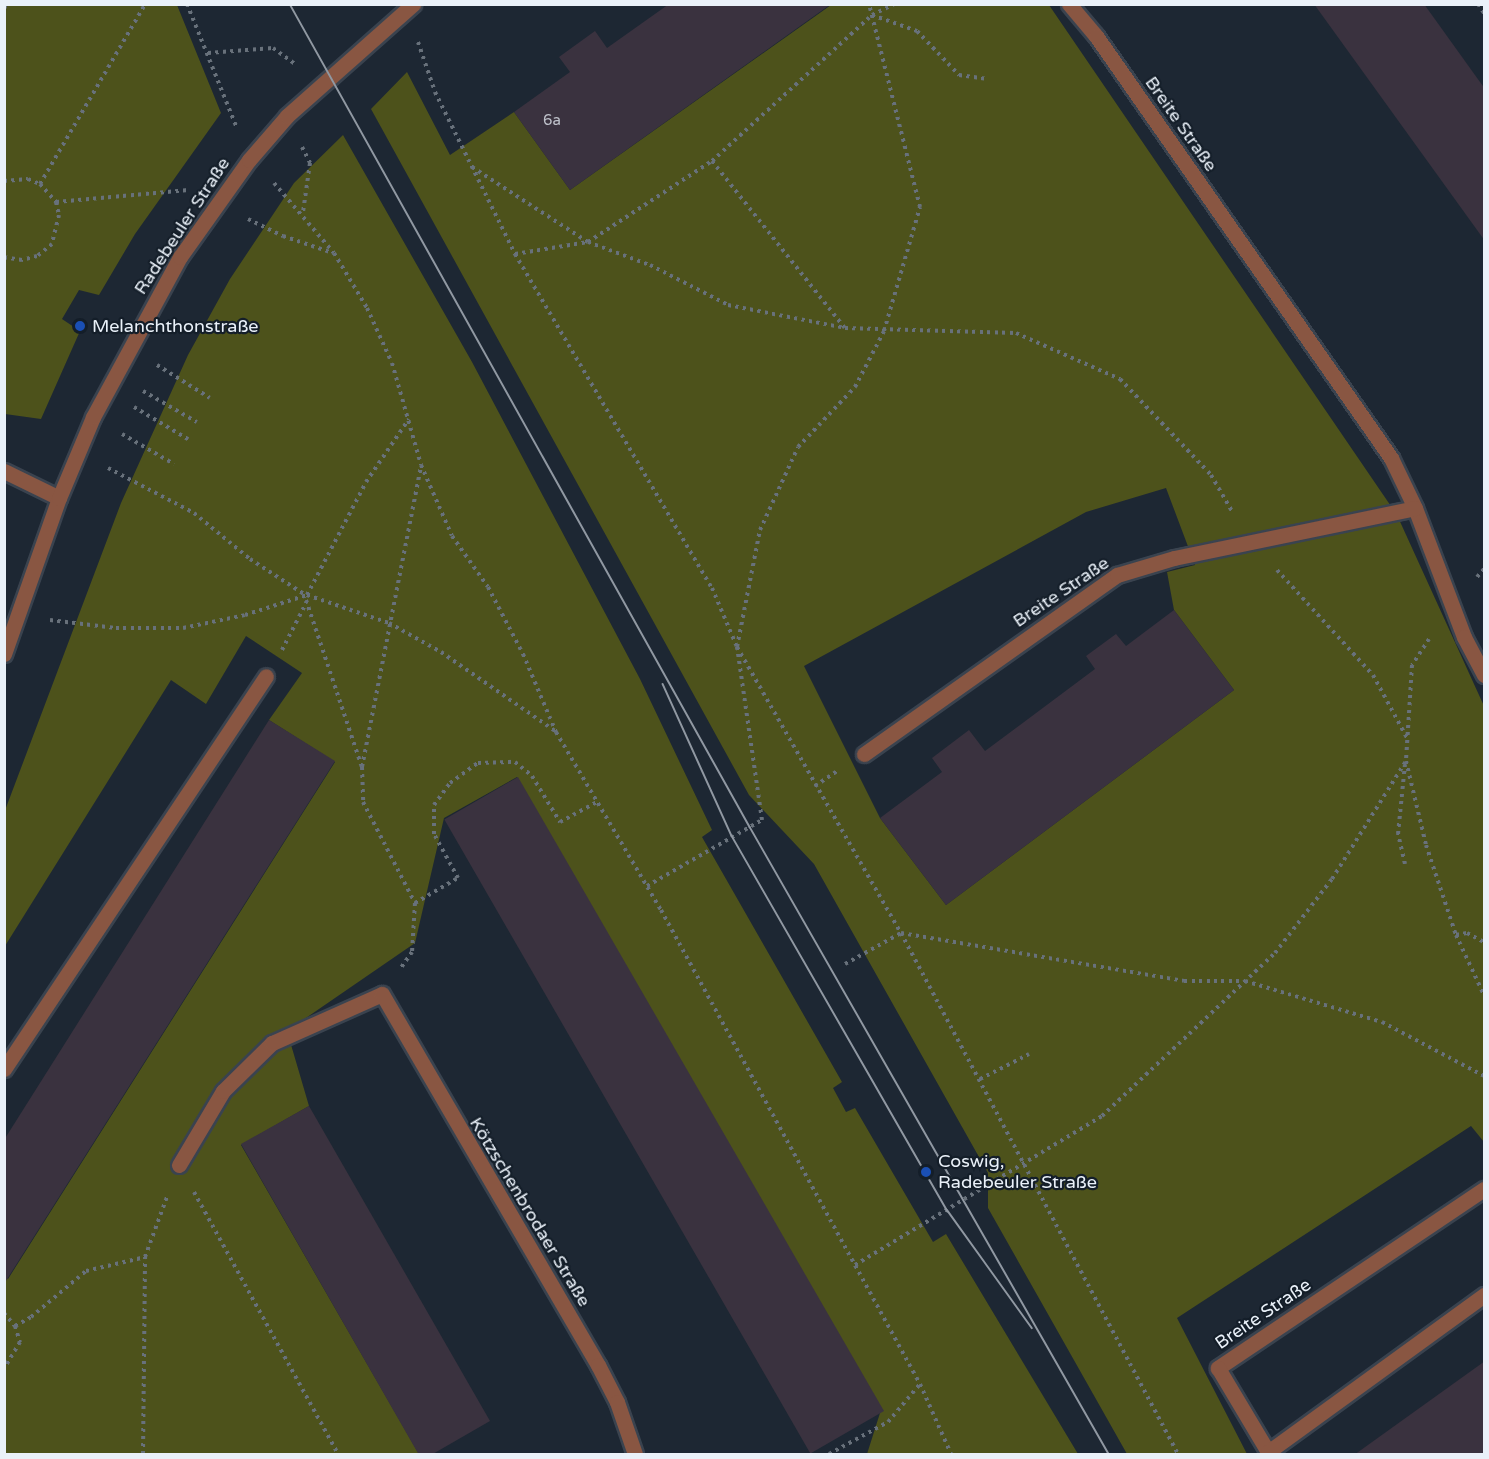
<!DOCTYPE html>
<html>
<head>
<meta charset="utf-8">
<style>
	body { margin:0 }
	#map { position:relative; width:1489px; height:1459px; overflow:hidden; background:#1d2733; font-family:"Varela Round",sans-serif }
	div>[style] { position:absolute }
	.green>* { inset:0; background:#4d521b }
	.building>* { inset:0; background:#3a323f; transform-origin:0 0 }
	.path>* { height:4px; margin-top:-2px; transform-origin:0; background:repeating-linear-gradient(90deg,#68717b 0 3px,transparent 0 7.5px) }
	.roads { filter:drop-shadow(2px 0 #3a434f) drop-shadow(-2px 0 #3a434f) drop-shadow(0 2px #3a434f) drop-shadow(0 -2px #3a434f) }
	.service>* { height:15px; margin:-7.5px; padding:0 7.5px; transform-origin:7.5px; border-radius:7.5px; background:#895642 }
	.minor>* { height:15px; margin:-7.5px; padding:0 7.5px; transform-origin:7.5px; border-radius:7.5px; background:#895642 }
	.tram>* { height:1.5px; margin:-0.75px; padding:0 0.75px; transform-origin:0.75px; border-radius:0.75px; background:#9098a2 }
	.dots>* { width:16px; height:16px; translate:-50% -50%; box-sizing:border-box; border:3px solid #141e29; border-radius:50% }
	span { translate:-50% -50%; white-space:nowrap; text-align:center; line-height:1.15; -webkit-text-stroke:4.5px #141e29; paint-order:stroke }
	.number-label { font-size:15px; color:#bec1ca }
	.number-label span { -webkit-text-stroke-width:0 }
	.street-label { font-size:18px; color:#eaf1f9 }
	.poi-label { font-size:18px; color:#eaf1f9 }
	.left { translate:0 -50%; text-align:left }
	.frame { position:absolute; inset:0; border:6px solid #eaf1f9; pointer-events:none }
</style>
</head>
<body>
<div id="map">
	<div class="green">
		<div style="clip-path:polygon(9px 5px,177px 5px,221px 113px,135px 234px,99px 295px,79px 290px,62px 319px,80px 331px,41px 419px,5px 414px,4px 8px)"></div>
		<div style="clip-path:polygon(evenodd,831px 5px,1049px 5px,1397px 515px,1484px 706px,1484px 1142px,1471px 1126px,1177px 1318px,1247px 1454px,1127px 1454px,988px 1208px,988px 1173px,814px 864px,749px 795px,371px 109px,407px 72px,450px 155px,514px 112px,570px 190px,831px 5px,1166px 488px,1195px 565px,1167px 572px,1174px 610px,1234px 690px,946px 905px,880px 818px,804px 666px,1086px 512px,1166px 488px)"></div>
		<div style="clip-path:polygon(343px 135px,472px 362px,640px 679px,712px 830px,702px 837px,842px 1082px,833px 1088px,846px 1112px,855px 1108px,933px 1242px,946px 1234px,1078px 1454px,867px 1454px,880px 1413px,517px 777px,444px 818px,415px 943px,287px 1031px,309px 1106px,241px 1145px,419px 1454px,5px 1454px,5px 1277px,8px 1279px,335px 762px,269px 720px,302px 673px,246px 636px,206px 704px,171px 680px,5px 946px,4px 813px,121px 503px,188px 355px,230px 279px,294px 183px)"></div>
	</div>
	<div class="building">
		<div style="clip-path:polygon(669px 4px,831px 4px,570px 190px,514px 112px,570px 72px,559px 57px,595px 31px,607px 48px)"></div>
		<div style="clip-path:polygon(1314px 4px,1424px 4px,1485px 89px,1485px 241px)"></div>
		<div style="clip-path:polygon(1174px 610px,1234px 690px,946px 905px,880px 818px,942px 772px,932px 758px,969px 730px,985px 751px,1095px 669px,1086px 656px,1116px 634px,1126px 646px)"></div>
		<div style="clip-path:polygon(269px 720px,335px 761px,4px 1284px,4px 1140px)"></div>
		<div style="left:518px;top:777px;width:732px;height:85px;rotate:60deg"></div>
		<div style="clip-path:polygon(309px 1106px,490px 1421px,431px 1455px,419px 1455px,241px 1144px)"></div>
		<div style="clip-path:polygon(1485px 1361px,1485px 1455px,1354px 1455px)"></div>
	</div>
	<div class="path">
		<div style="left:187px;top:4px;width:131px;rotate:68.1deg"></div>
		<div style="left:1478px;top:4px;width:11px;rotate:56deg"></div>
		<div style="left:4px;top:8px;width:6px;rotate:-39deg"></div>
		<div style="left:872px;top:15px;width:48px;rotate:19.6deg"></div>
		<div style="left:917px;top:31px;width:61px;rotate:46.3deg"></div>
		<div style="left:959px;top:75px;width:29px;rotate:8deg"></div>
		<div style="left:418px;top:42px;width:53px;rotate:71.2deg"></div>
		<div style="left:435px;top:92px;width:181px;rotate:63.7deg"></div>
		<div style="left:515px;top:254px;width:388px;rotate:59.5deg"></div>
		<div style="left:712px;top:588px;width:64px;rotate:67deg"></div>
		<div style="left:737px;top:647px;width:330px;rotate:60.2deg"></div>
		<div style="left:901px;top:933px;width:590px;rotate:62deg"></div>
		<div style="left:208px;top:53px;width:65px;rotate:-4.4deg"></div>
		<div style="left:273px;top:48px;width:27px;rotate:36deg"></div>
		<div style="left:302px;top:147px;width:18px;rotate:63deg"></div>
		<div style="left:310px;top:163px;width:49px;rotate:98.1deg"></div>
		<div style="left:712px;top:161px;width:213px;rotate:51.5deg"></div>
		<div style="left:472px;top:167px;width:138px;rotate:32.9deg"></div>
		<div style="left:588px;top:242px;width:66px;rotate:20.4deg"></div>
		<div style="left:650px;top:265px;width:88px;rotate:27.1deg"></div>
		<div style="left:728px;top:305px;width:119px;rotate:11.1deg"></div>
		<div style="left:845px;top:328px;width:171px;rotate:1.7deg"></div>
		<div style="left:1016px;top:333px;width:114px;rotate:23.9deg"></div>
		<div style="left:1120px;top:379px;width:132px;rotate:46.5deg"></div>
		<div style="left:1211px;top:475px;width:44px;rotate:59.9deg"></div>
		<div style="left:4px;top:181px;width:24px;rotate:-5deg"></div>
		<div style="left:28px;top:179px;width:13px;rotate:23deg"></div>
		<div style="left:40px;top:184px;width:24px;rotate:48deg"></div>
		<div style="left:56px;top:202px;width:13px;rotate:77deg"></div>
		<div style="left:59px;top:215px;width:30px;rotate:104deg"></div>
		<div style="left:52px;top:244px;width:19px;rotate:141deg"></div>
		<div style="left:37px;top:256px;width:16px;rotate:165deg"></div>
		<div style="left:22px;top:260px;width:18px;rotate:-171deg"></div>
		<div style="left:274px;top:183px;width:92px;rotate:49.4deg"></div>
		<div style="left:334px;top:253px;width:64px;rotate:59deg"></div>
		<div style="left:367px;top:308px;width:60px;rotate:65.6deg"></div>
		<div style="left:392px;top:363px;width:106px;rotate:74.1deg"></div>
		<div style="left:421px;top:465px;width:77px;rotate:66.4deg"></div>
		<div style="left:452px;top:536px;width:62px;rotate:54.8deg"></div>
		<div style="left:488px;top:587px;width:76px;rotate:62.4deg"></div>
		<div style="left:523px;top:654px;width:85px;rotate:67.1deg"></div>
		<div style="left:556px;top:732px;width:207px;rotate:59.5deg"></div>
		<div style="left:661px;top:910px;width:540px;rotate:61.35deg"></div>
		<div style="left:920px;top:1384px;width:77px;rotate:66.1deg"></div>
		<div style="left:40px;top:184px;width:208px;rotate:-59.7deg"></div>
		<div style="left:56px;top:202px;width:133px;rotate:-5.2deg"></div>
		<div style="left:248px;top:219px;width:39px;rotate:26deg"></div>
		<div style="left:283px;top:236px;width:53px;rotate:18.8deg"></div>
		<div style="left:515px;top:254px;width:74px;rotate:-9.3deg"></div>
		<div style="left:588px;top:242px;width:148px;rotate:-33.2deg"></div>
		<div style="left:712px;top:161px;width:217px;rotate:-42.4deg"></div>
		<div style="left:872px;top:15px;width:25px;rotate:-26deg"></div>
		<div style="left:157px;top:365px;width:62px;rotate:31.9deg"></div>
		<div style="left:143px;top:391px;width:62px;rotate:29.9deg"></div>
		<div style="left:134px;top:407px;width:63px;rotate:30.7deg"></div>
		<div style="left:122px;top:434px;width:60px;rotate:30deg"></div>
		<div style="left:108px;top:468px;width:97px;rotate:27.6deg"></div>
		<div style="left:194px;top:513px;width:72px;rotate:39.4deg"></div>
		<div style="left:250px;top:559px;width:68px;rotate:33deg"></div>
		<div style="left:1277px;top:570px;width:142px;rotate:47.6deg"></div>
		<div style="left:1373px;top:675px;width:72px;rotate:61.6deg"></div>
		<div style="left:1477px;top:577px;width:11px;rotate:-49deg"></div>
		<div style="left:307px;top:595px;width:127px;rotate:-62.4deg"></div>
		<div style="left:366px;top:482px;width:76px;rotate:-55.7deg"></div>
		<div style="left:306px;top:600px;width:176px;rotate:71.5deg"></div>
		<div style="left:362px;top:767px;width:307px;rotate:-78.9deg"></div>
		<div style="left:50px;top:620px;width:66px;rotate:6.9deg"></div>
		<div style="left:116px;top:628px;width:67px"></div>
		<div style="left:183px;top:628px;width:63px;rotate:-11.8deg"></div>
		<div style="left:245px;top:615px;width:65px;rotate:-17.9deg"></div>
		<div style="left:307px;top:595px;width:87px;rotate:18.9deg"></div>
		<div style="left:389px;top:623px;width:60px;rotate:29.1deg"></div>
		<div style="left:441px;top:652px;width:139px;rotate:34.7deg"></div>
		<div style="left:1429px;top:639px;width:31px;rotate:123deg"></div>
		<div style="left:1412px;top:665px;width:96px;rotate:93.6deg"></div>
		<div style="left:1406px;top:761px;width:86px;rotate:76.6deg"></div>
		<div style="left:1426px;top:845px;width:95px;rotate:71.6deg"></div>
		<div style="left:1456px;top:935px;width:66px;rotate:65deg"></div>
		<div style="left:282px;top:650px;width:53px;rotate:-62.9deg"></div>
		<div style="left:362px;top:767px;width:35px;rotate:88deg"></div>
		<div style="left:363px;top:802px;width:114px;rotate:62.8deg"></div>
		<div style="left:415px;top:903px;width:49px;rotate:93.5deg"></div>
		<div style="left:412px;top:952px;width:21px;rotate:125deg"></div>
		<div style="left:815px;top:786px;width:27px;rotate:-34deg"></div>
		<div style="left:1405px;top:864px;width:31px;rotate:-103deg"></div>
		<div style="left:1398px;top:834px;width:70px;rotate:-84.3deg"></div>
		<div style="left:647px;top:886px;width:133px;rotate:-29.9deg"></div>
		<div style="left:762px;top:820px;width:175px;rotate:-98.2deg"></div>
		<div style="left:737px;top:647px;width:119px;rotate:-78.9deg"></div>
		<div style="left:760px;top:530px;width:91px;rotate:-65.4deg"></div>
		<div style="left:798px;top:447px;width:83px;rotate:-46.5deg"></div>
		<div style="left:855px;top:387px;width:63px;rotate:-62.6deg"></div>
		<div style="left:884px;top:331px;width:129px;rotate:-73.8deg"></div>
		<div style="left:920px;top:207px;width:209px;rotate:-104.1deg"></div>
		<div style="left:415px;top:903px;width:50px;rotate:-30.2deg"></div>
		<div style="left:458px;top:878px;width:50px;rotate:-118.6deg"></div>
		<div style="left:434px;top:834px;width:29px;rotate:-90deg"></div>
		<div style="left:434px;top:805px;width:27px;rotate:-54deg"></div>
		<div style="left:450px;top:783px;width:34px;rotate:-36deg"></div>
		<div style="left:478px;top:763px;width:37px;rotate:-2deg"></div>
		<div style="left:515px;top:762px;width:22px;rotate:39deg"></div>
		<div style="left:532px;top:776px;width:54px;rotate:58.7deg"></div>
		<div style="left:560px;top:822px;width:42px;rotate:-28.4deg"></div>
		<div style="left:1456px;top:935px;width:11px;rotate:-10deg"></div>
		<div style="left:1467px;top:933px;width:19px;rotate:28deg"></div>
		<div style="left:845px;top:964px;width:64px;rotate:-29deg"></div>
		<div style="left:901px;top:933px;width:287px;rotate:9.6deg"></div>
		<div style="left:1184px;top:981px;width:61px"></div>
		<div style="left:1245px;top:981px;width:143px;rotate:16.7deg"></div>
		<div style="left:1382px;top:1022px;width:115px;rotate:27.9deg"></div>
		<div style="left:980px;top:1079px;width:55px;rotate:-27deg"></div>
		<div style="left:194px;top:1192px;width:299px;rotate:61.2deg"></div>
		<div style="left:855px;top:1265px;width:288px;rotate:-31.1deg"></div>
		<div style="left:1102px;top:1116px;width:238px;rotate:-43.3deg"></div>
		<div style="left:1275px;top:953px;width:93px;rotate:-52.4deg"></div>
		<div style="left:1332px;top:879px;width:139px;rotate:-57.9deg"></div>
		<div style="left:4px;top:1313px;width:17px;rotate:50deg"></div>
		<div style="left:15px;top:1326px;width:17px;rotate:73deg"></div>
		<div style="left:20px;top:1342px;width:31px;rotate:121deg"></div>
		<div style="left:15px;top:1326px;width:18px;rotate:-29deg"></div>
		<div style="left:31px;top:1317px;width:72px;rotate:-39.9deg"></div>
		<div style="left:86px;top:1271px;width:61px;rotate:-13.3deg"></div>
		<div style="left:4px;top:1453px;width:1px;rotate:45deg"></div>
		<div style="left:143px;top:1454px;width:197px;rotate:-89.4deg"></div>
		<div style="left:145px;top:1257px;width:64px;rotate:-69.9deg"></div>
		<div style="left:829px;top:1454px;width:67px;rotate:-28.5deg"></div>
		<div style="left:888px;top:1422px;width:50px;rotate:-49.9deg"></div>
	</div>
	<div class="roads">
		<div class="service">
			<div style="left:179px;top:1165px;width:86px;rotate:-59.3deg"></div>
			<div style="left:223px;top:1091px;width:69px;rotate:-44.4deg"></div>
			<div style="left:272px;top:1043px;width:120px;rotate:-24deg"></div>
		</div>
		<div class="minor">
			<div style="left:1069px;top:4px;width:42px;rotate:49.8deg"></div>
			<div style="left:1096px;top:36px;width:515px;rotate:55.04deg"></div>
			<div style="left:1391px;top:458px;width:55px;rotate:64.4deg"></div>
			<div style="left:1415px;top:508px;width:138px;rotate:69.2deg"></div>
			<div style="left:1464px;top:637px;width:43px;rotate:62.2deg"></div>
			<div style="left:4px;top:471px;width:61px;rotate:26.1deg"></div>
			<div style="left:4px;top:654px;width:165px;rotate:-70.6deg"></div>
			<div style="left:59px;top:498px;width:88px;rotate:-67.2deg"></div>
			<div style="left:93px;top:417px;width:182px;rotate:-61.5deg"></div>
			<div style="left:180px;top:257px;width:119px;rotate:-54.6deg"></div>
			<div style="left:249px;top:160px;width:58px;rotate:-49.2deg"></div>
			<div style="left:287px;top:116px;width:169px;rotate:-41.6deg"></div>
			<div style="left:864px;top:754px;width:310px;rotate:-35.3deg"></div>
			<div style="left:1117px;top:575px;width:59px;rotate:-16.6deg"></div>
			<div style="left:1174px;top:558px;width:246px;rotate:-11.7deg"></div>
			<div style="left:382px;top:994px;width:429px;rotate:59.8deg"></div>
			<div style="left:598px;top:1365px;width:42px;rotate:62.8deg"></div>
			<div style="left:617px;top:1402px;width:55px;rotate:70.9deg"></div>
			<div style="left:4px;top:1069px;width:472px;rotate:-56.3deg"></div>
			<div style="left:1484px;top:1189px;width:321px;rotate:146.1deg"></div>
			<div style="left:1218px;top:1368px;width:98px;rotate:59.2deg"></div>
			<div style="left:1268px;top:1452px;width:267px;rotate:-36deg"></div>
		</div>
	</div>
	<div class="tram">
		<div style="left:290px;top:4px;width:943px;rotate:60.8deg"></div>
		<div style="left:750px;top:827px;width:723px;rotate:60.21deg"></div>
		<div style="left:663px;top:684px;width:167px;rotate:65.6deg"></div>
		<div style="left:732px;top:836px;width:433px;rotate:60.1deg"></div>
		<div style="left:948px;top:1211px;width:144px;rotate:54.3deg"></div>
	</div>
	<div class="dots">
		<div style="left:80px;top:326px;background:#1a4fb4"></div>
		<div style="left:926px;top:1172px;background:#1a4fb4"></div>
	</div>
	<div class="number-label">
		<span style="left:552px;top:121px">6a</span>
	</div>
	<div class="street-label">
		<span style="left:1181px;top:124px;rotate:55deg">Breite Straße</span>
		<span style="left:182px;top:226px;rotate:-57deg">Radebeuler Straße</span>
		<span style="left:1061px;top:592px;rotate:-34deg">Breite Straße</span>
		<span style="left:530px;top:1212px;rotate:59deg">Kötzschenbrodaer Straße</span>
		<span style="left:1263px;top:1314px;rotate:-34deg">Breite Straße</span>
	</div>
	<div class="poi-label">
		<span class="left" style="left:92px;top:326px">Melanchthonstraße</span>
		<span class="left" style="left:938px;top:1172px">Coswig,<br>Radebeuler Straße</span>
	</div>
	<div class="frame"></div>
</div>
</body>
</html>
